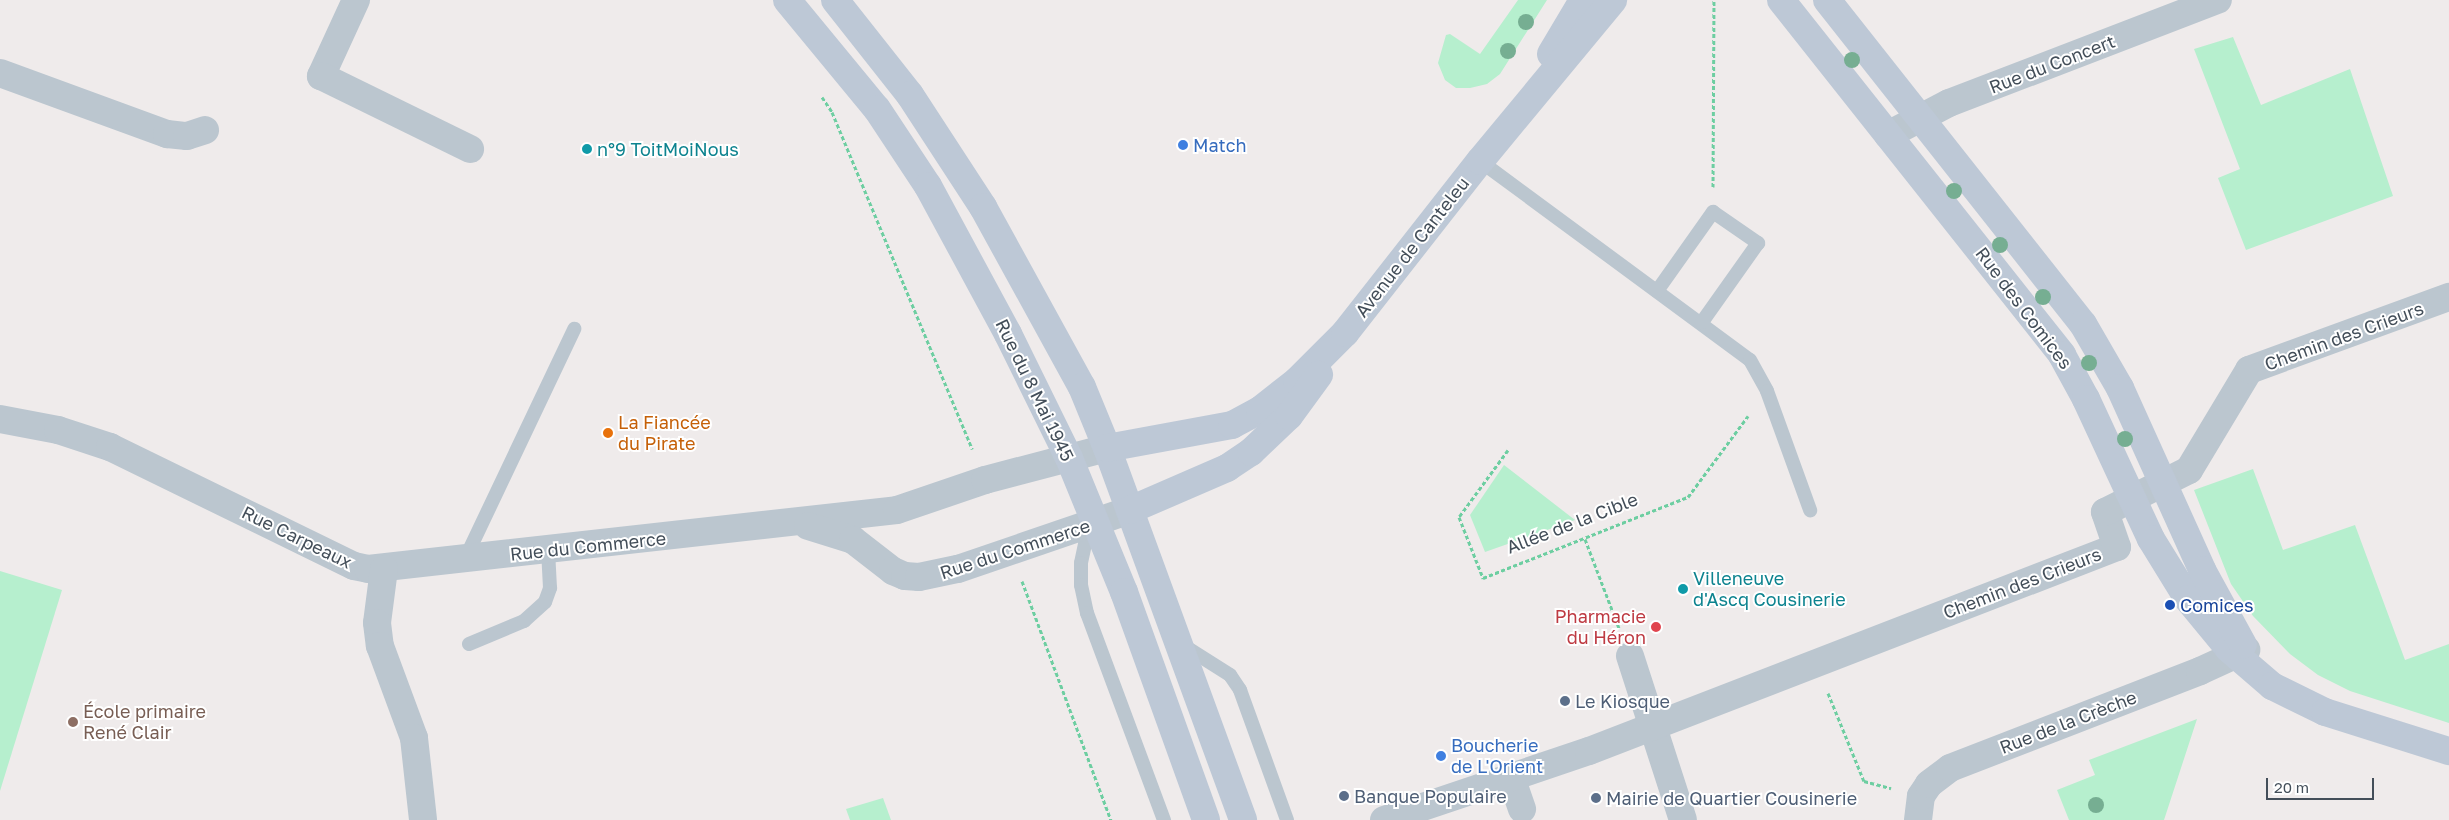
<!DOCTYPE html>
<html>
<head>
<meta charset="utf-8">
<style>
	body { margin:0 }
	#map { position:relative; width:2449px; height:820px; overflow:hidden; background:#efebeb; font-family:"Golos Text",sans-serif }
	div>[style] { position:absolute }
	.green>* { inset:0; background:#b6efce }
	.path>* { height:3px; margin-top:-1.5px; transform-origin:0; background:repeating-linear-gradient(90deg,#6dcea1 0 4px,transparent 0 6.5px) }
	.lane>* { height:14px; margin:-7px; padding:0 7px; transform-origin:7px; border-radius:7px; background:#bbc6cf }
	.street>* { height:28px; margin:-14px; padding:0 14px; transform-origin:14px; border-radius:14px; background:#bbc6cf }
	.secondary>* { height:28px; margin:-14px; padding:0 14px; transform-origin:14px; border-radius:14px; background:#bdc8d6 }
	.trees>* { width:16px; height:16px; margin:-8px; border-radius:50%; background:#76ae92 }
	.dots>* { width:14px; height:14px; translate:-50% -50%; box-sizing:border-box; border:2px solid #fff; border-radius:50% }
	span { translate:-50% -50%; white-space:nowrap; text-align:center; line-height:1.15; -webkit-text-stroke:4px #fff; paint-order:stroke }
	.street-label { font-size:18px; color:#434e59 }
	.shop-label { font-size:18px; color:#366cbe }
	.left { translate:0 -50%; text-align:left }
	.culture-label { font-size:18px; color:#0d838f }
	.food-label { font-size:18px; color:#c56008 }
	.transit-label { font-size:18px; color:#164399 }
	.health-label { font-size:18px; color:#be3a42 }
	.right { translate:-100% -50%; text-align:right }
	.service-label { font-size:18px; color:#4e5e75 }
	.education-label { font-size:18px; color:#785e54 }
	.scale { position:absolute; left:2266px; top:778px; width:108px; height:22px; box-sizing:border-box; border:2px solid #434e59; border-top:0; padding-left:6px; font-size:15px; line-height:18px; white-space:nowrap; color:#434e59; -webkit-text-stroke:4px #fff; paint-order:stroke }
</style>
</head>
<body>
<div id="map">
	<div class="green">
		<div style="clip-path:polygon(1518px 0,1547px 0,1500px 74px,1487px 84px,1470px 88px,1456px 88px,1445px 80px,1438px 63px,1446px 35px,1450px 34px,1480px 54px)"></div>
		<div style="clip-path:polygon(2233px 37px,2261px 105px,2350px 69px,2393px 196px,2246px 250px,2218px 178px,2240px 169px,2194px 49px)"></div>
		<div style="clip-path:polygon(1504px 465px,1575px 520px,1485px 552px,1470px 515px)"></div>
		<div style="clip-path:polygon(2253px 469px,2283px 550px,2355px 525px,2405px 660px,2449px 644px,2449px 723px,2350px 691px,2318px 675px,2290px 654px,2253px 616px,2231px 584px,2194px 490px)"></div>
		<div style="clip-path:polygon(0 571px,62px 590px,0 791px)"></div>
		<div style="clip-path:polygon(2197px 719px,2164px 820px,2069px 820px,2057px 790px,2095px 775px,2089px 760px)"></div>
		<div style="clip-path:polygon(883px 798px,891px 820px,850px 820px,846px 809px)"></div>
	</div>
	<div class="path">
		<div style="left:822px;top:97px;width:18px;rotate:56deg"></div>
		<div style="left:832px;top:112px;width:365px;rotate:67.4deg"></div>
		<div style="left:1713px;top:187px;width:187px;rotate:-89.7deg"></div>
		<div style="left:1508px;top:450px;width:83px;rotate:126.2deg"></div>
		<div style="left:1459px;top:517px;width:66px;rotate:68.5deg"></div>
		<div style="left:1483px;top:578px;width:220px;rotate:-21.6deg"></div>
		<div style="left:1688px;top:497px;width:101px;rotate:-53.5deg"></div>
		<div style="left:1585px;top:539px;width:95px;rotate:69.1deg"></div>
		<div style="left:1022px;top:581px;width:255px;rotate:69.6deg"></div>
		<div style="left:1828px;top:693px;width:95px;rotate:67.8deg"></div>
		<div style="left:1864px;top:781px;width:28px;rotate:15deg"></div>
	</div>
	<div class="lane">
		<div style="left:1480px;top:161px;width:335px;rotate:36.4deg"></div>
		<div style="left:1750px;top:360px;width:35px;rotate:61deg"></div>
		<div style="left:1767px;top:391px;width:127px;rotate:70.1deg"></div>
		<div style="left:1657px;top:291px;width:97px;rotate:-54.7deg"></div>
		<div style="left:1713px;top:212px;width:55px;rotate:34.6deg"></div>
		<div style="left:1758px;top:243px;width:97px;rotate:125.3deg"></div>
		<div style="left:1095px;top:524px;width:22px;rotate:117deg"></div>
		<div style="left:1085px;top:544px;width:19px;rotate:102deg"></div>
		<div style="left:1081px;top:563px;width:22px;rotate:90deg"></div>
		<div style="left:1081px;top:585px;width:29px;rotate:78deg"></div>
		<div style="left:1087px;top:613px;width:221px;rotate:69.6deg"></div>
		<div style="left:465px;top:559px;width:255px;rotate:-64.6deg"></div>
		<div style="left:469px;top:644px;width:60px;rotate:-22.7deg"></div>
		<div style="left:524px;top:621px;width:28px;rotate:-42deg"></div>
		<div style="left:545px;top:602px;width:15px;rotate:-70deg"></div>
		<div style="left:550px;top:588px;width:38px;rotate:-93deg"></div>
		<div style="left:1181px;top:644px;width:58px;rotate:32.3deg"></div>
		<div style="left:1230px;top:675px;width:18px;rotate:56deg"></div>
		<div style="left:1240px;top:690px;width:138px;rotate:70.1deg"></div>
	</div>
	<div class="street">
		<div style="left:356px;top:0;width:84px;rotate:114.7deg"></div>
		<div style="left:321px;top:76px;width:166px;rotate:26.1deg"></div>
		<div style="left:0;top:73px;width:178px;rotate:20.1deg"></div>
		<div style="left:167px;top:134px;width:20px;rotate:6deg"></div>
		<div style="left:187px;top:136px;width:19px;rotate:-18deg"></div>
		<div style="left:1888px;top:135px;width:69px;rotate:-27.7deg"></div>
		<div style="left:1949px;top:103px;width:288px;rotate:-21deg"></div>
		<div style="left:0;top:419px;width:59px;rotate:10.7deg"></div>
		<div style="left:58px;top:430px;width:55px;rotate:18.1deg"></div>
		<div style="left:110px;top:447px;width:271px;rotate:26deg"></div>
		<div style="left:354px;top:566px;width:14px;rotate:12deg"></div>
		<div style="left:368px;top:569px;width:532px;rotate:-6.36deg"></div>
		<div style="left:897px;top:510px;width:93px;rotate:-18.8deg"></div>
		<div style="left:985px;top:480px;width:126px;rotate:-14.7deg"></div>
		<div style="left:808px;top:526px;width:47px;rotate:17.3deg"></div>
		<div style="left:853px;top:540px;width:51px;rotate:37.8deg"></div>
		<div style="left:893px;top:571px;width:13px;rotate:23deg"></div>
		<div style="left:905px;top:576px;width:14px;rotate:4deg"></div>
		<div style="left:919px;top:577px;width:40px;rotate:-12deg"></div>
		<div style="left:958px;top:569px;width:182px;rotate:-18.9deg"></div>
		<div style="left:384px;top:569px;width:54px;rotate:97.4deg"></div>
		<div style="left:377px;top:623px;width:23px;rotate:83deg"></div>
		<div style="left:380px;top:646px;width:98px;rotate:69.7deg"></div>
		<div style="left:414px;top:738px;width:82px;rotate:83.7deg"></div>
		<div style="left:1630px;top:656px;width:172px;rotate:72.1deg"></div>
		<div style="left:1511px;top:777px;width:34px;rotate:71deg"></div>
		<div style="left:1384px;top:820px;width:216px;rotate:-18.6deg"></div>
		<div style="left:1589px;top:751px;width:566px;rotate:-21.12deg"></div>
		<div style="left:2117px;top:547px;width:37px;rotate:-109deg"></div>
		<div style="left:2105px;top:512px;width:94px;rotate:-26.6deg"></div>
		<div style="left:2189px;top:470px;width:117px;rotate:-59deg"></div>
		<div style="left:2249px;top:370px;width:213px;rotate:-20.1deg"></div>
		<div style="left:1918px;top:820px;width:24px;rotate:-83deg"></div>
		<div style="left:1921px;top:796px;width:14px;rotate:-56deg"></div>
		<div style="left:1929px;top:784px;width:26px;rotate:-37deg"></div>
		<div style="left:1950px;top:768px;width:268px;rotate:-21.2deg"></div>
		<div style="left:2200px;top:671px;width:51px;rotate:-24.5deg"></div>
	</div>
	<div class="secondary">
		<div style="left:787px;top:0;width:141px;rotate:50.5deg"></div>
		<div style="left:877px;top:109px;width:92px;rotate:56.5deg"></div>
		<div style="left:928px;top:186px;width:168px;rotate:61.6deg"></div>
		<div style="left:1008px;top:334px;width:138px;rotate:63.8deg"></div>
		<div style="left:1069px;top:458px;width:145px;rotate:67.7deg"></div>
		<div style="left:1124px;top:592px;width:242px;rotate:70.2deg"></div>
		<div style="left:835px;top:0;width:121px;rotate:51.7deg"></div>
		<div style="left:910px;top:95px;width:134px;rotate:56.9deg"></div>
		<div style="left:983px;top:207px;width:205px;rotate:61.2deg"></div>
		<div style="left:1082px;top:387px;width:66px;rotate:67.7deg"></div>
		<div style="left:1107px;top:448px;width:396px;rotate:69.9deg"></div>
		<div style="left:1781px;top:0;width:453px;rotate:51.6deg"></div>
		<div style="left:2062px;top:355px;width:50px;rotate:61.4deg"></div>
		<div style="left:2086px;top:399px;width:154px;rotate:65.1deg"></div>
		<div style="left:2151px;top:539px;width:70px;rotate:58.3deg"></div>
		<div style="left:2188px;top:599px;width:65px;rotate:50.6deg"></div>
		<div style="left:2229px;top:649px;width:57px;rotate:40.7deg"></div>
		<div style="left:2272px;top:686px;width:59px;rotate:26.1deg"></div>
		<div style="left:2325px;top:712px;width:130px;rotate:17.5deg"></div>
		<div style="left:1827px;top:0;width:413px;rotate:51.7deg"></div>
		<div style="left:2083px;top:324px;width:74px;rotate:60deg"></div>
		<div style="left:2120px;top:388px;width:200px;rotate:65.7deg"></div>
		<div style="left:2202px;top:570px;width:85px;rotate:61.3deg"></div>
		<div style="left:1551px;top:54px;width:63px;rotate:-59.3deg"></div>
		<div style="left:1107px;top:448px;width:127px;rotate:-10.4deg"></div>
		<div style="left:1232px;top:425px;width:32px;rotate:-28deg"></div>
		<div style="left:1260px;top:410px;width:47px;rotate:-38.1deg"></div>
		<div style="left:1297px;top:381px;width:68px;rotate:-45deg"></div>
		<div style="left:1345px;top:333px;width:219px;rotate:-51.9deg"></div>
		<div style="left:1480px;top:161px;width:209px;rotate:-50.4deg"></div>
		<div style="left:1130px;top:510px;width:106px;rotate:-23.4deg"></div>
		<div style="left:1227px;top:468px;width:29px;rotate:-34deg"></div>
		<div style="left:1251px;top:452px;width:52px;rotate:-43.5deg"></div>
		<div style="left:1289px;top:416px;width:51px;rotate:-53.8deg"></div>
	</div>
	<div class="trees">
		<div style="left:1526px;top:22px"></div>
		<div style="left:1508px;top:51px"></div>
		<div style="left:1852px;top:60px"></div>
		<div style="left:1954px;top:191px"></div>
		<div style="left:2000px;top:245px"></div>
		<div style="left:2043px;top:297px"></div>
		<div style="left:2089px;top:363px"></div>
		<div style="left:2125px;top:439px"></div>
		<div style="left:2096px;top:805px"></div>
	</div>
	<div class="dots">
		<div style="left:1183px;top:145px;background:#3f7fe0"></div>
		<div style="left:587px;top:149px;background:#0f9aa8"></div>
		<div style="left:608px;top:433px;background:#e8710a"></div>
		<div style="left:1683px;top:589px;background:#0f9aa8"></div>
		<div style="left:2170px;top:605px;background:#1a4fb4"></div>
		<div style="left:1656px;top:627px;background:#e0444e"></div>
		<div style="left:1565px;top:701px;background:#5c6f8a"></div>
		<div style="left:73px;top:722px;background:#8d6e63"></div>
		<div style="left:1441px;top:756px;background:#3f7fe0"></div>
		<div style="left:1344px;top:796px;background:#5c6f8a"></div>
		<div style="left:1596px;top:798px;background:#5c6f8a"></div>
	</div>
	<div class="street-label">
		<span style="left:2052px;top:64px;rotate:-21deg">Rue du Concert</span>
		<span style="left:1412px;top:247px;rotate:-52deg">Avenue de Canteleu</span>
		<span style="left:2024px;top:308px;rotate:53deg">Rue des Comices</span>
		<span style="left:2344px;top:336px;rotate:-20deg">Chemin des Crieurs</span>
		<span style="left:1035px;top:390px;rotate:64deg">Rue du 8 Mai 1945</span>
		<span style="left:1572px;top:523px;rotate:-21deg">Allée de la Cible</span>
		<span style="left:297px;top:537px;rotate:26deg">Rue Carpeaux</span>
		<span style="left:588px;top:546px;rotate:-6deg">Rue du Commerce</span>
		<span style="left:1015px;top:549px;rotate:-18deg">Rue du Commerce</span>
		<span style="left:2022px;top:583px;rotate:-21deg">Chemin des Crieurs</span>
		<span style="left:2068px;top:722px;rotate:-21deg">Rue de la Crèche</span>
	</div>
	<div class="shop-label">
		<span class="left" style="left:1193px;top:145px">Match</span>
		<span class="left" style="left:1451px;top:756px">Boucherie<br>de L'Orient</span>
	</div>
	<div class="culture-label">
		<span class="left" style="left:597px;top:149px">n°9 ToitMoiNous</span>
		<span class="left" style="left:1693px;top:589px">Villeneuve<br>d'Ascq Cousinerie</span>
	</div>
	<div class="food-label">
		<span class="left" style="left:618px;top:433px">La Fiancée<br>du Pirate</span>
	</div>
	<div class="transit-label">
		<span class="left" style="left:2180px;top:605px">Comices</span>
	</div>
	<div class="health-label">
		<span class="right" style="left:1646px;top:627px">Pharmacie<br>du Héron</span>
	</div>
	<div class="service-label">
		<span class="left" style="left:1575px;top:701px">Le Kiosque</span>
		<span class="left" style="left:1354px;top:796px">Banque Populaire</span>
		<span class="left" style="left:1606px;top:798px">Mairie de Quartier Cousinerie</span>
	</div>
	<div class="education-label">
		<span class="left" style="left:83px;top:722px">École primaire<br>René Clair</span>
	</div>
	<div class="scale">20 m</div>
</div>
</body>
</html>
